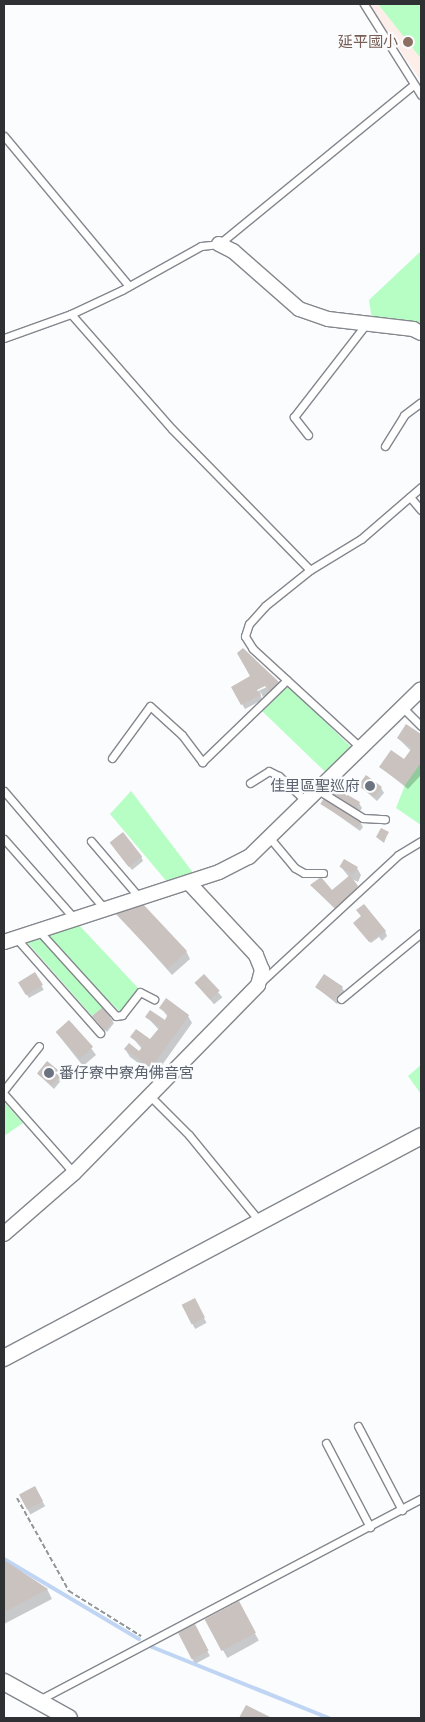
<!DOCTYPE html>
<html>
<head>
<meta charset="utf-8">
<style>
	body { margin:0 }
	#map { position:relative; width:425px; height:1722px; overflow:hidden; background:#fafcfe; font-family:"Libre Baskerville","Noto Sans TC",serif }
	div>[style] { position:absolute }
	.education>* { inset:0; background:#fdeee9 }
	.green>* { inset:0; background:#b6fec4; transform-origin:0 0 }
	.shadow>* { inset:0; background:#0003; transform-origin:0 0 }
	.stream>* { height:4px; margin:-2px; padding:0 2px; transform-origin:2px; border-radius:2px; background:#bfd5f3 }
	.building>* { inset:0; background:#c9c2bf; transform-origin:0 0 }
	.path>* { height:2px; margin-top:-1px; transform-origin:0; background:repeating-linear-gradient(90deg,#929496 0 5px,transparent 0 7.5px) }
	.roads { filter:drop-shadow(1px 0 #84878d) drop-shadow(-1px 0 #84878d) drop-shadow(0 1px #84878d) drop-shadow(0 -1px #84878d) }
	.service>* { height:7px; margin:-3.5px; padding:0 3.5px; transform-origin:3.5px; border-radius:3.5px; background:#fff }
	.minor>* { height:14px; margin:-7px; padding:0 7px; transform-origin:7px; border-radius:7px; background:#fff }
	.tertiary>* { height:16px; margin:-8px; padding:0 8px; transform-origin:8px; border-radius:8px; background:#fff }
	.dots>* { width:14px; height:14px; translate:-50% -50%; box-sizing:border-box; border:2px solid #fafcfe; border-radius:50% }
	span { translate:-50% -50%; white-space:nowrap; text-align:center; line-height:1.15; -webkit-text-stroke:4.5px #fafcfe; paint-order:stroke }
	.education-label { font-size:15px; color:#785e54 }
	.right { translate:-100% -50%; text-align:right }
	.worship-label { font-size:15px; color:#5b616d }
	.left { translate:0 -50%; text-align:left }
	.frame { position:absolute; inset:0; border:5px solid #2f3033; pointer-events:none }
</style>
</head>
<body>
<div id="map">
	<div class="education">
		<div style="clip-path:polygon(368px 4px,421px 4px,421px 81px)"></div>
	</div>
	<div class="green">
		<div style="clip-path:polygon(378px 4px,421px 4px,421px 55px,419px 56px)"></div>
		<div style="clip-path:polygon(421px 251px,421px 327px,372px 320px,369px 300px)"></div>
		<div style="left:286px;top:684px;width:91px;height:36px;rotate:44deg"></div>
		<div style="clip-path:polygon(421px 762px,421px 825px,396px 808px,405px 785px)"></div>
		<div style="clip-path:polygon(131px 791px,194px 874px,168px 883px,110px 814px)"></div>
		<div style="clip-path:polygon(78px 924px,138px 988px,120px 1012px,110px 1002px,92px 1016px,26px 941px)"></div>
		<div style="clip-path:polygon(421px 1065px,421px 1094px,408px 1076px)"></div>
		<div style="clip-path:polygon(4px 1102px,23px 1123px,4px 1136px)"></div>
	</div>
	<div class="shadow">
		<div style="clip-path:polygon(evenodd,243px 650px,282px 690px,275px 697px,270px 693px,263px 697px,260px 691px,262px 700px,245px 709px,232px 687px,251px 677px,238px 654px,243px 650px,270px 683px,271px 685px,256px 692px,256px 689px,270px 683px)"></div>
		<div style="clip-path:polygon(406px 726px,421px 737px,421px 775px,408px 789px,380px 767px,405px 761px,411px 751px,398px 738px)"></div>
		<div style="clip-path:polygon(359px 785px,381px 788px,384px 793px,377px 801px)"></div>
		<div style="clip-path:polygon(334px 799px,359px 803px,362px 808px,358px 814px)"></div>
		<div style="clip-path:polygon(322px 804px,360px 822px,363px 827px,360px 831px)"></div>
		<div style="clip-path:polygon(388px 833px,384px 843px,377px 837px)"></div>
		<div style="clip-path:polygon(114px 848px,141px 856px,143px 861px,132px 870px)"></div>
		<div style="clip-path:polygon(341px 867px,357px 868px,361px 875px,358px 882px,350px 878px,362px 894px,340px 914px,311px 885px,332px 891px,349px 877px)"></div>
		<div style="clip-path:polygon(116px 912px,186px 951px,190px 959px,172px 975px)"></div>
		<div style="clip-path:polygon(355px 925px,385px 931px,387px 936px,382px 941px,379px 937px,371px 943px)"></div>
		<div style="left:35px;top:974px;width:18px;height:17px;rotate:61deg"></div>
		<div style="left:204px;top:976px;width:28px;height:11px;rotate:49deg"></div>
		<div style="clip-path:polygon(316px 987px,342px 988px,345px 992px,337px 1004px)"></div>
		<div style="clip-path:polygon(161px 1008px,188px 1016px,192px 1023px,155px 1075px,130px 1057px,125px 1049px,140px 1052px,142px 1049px,132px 1037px,151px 1041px,159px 1030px,147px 1017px,165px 1022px,168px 1017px)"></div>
		<div style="clip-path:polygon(95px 1019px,112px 1021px,114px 1023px,107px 1032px)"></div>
		<div style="clip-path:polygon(56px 1032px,91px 1048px,96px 1055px,83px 1066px)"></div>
		<div style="clip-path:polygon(38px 1074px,61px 1074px,63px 1078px,54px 1089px)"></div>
		<div style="left:194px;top:1300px;width:26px;height:13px;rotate:61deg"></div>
		<div style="left:35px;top:1488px;width:21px;height:17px;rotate:61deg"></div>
		<div style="clip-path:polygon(4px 1561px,47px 1589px,52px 1599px,4px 1624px)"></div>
		<div style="left:238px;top:1603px;width:43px;height:36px;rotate:61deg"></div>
		<div style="left:194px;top:1626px;width:34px;height:17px;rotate:62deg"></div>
	</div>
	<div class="stream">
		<div style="left:4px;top:1559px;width:157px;rotate:30.7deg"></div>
		<div style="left:152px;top:1647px;width:191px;rotate:21.9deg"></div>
	</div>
	<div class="building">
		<div style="clip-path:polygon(243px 648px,279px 682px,270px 691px,265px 686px,257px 690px,260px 695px,241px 705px,231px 687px,250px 676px,237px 653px)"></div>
		<div style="clip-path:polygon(406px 724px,421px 734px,421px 762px,405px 785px,379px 767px,391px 750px,404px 759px,412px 748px,397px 738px)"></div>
		<div style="left:366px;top:775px;width:20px;height:13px;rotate:37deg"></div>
		<div style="left:334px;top:787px;width:30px;height:9px;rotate:30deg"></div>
		<div style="left:324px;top:798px;width:44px;height:7px;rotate:32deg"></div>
		<div style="clip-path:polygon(381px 828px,389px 832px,383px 842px,376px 837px)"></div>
		<div style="left:123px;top:832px;width:31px;height:17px;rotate:52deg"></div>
		<div style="left:344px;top:859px;width:16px;height:9px;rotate:30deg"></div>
		<div style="clip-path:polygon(350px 875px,358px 886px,335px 908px,310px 885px,321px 877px,332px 890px)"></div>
		<div style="clip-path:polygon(142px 903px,187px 951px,168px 969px,114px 912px)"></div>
		<div style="clip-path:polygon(364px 904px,386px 931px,369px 942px,353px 923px,361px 916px,356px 910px)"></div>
		<div style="left:35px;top:972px;width:15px;height:20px;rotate:58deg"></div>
		<div style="left:204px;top:974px;width:23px;height:13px;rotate:47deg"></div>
		<div style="left:324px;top:974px;width:23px;height:16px;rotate:34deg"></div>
		<div style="clip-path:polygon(166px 998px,189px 1015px,151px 1068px,124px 1049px,129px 1043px,139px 1051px,143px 1046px,130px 1037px,136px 1029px,150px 1039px,160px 1027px,145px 1017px,150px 1010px,165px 1020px,168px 1014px,159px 1008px)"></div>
		<div style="clip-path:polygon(103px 1007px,113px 1021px,105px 1031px,92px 1016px)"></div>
		<div style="left:69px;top:1020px;width:36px;height:18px;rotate:48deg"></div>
		<div style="left:47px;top:1061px;width:19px;height:16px;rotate:39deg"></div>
		<div style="left:195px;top:1298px;width:22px;height:15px;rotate:63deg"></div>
		<div style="left:35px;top:1486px;width:17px;height:18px;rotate:62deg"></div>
		<div style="clip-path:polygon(4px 1560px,48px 1589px,4px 1612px)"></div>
		<div style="left:239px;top:1601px;width:36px;height:39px;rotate:62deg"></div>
		<div style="left:195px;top:1624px;width:30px;height:19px;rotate:63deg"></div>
		<div style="clip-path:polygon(246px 1705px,272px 1718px,239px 1718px)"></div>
	</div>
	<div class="path">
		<div style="left:17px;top:1498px;width:107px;rotate:60.8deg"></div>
		<div style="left:69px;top:1591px;width:85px;rotate:32deg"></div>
	</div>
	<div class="roads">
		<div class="service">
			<div style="left:364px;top:4px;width:107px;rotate:57.9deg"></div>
			<div style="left:4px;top:136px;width:195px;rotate:50.2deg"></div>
			<div style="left:71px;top:314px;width:153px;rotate:48.7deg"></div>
			<div style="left:172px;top:429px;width:197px;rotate:45.6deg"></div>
			<div style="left:4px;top:338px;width:71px;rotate:-19.7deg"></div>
			<div style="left:71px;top:314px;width:56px;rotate:-25.2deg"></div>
			<div style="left:122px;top:290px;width:90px;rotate:-29.1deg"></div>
			<div style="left:201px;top:246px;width:18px;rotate:-6deg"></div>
			<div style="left:219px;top:244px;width:251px;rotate:-39.3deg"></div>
			<div style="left:308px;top:435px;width:23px;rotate:-128deg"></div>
			<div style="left:294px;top:417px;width:119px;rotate:-52.2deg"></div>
			<div style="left:385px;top:446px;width:36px;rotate:-58deg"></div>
			<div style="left:404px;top:415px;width:21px;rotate:-37deg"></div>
			<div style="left:410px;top:497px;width:17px;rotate:50deg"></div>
			<div style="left:402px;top:707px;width:27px;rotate:45deg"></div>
			<div style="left:361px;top:748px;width:147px;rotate:-137.5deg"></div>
			<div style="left:253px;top:649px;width:15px;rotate:-122deg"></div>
			<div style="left:245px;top:636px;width:13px;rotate:-72deg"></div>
			<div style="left:249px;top:624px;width:24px;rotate:-48deg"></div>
			<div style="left:265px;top:606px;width:58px;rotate:-38.7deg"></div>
			<div style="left:310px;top:570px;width:60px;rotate:-31.3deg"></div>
			<div style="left:361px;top:539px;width:79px;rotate:-40.9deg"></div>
			<div style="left:112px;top:758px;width:64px;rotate:-53.8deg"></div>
			<div style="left:150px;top:706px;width:43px;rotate:42.2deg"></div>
			<div style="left:182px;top:735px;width:34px;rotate:53deg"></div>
			<div style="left:202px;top:762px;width:118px;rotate:-44deg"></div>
			<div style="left:250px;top:783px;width:22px;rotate:-32deg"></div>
			<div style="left:269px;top:771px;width:11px;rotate:27deg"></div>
			<div style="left:279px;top:776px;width:37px;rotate:43deg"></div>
			<div style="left:318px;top:790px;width:53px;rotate:31.9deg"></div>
			<div style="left:363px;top:818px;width:22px;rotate:3deg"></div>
			<div style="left:4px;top:791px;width:154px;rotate:49.5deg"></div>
			<div style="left:269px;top:837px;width:40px;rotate:50deg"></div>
			<div style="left:295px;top:868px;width:10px;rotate:29deg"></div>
			<div style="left:304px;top:873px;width:19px"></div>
			<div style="left:4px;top:839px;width:106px;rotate:48.5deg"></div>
			<div style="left:91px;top:841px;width:74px;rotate:49.4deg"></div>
			<div style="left:38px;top:930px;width:116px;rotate:47.8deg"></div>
			<div style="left:116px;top:1016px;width:6px;rotate:-9deg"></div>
			<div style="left:122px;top:1015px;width:29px;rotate:-52deg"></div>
			<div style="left:140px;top:992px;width:16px;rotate:27deg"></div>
			<div style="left:16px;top:938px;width:127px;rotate:48.5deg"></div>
			<div style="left:260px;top:983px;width:188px;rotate:-42.8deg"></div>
			<div style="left:398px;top:855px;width:27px;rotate:-31deg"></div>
			<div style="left:341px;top:999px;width:104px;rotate:-39.5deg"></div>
			<div style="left:4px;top:1090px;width:56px;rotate:-51.5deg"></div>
			<div style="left:4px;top:1094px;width:106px;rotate:48.5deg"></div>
			<div style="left:150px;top:1096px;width:55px;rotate:45deg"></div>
			<div style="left:189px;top:1135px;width:114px;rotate:50.7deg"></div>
			<div style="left:358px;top:1426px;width:95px;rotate:62.4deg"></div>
			<div style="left:326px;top:1443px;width:95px;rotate:62.4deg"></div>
			<div style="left:39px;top:1700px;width:432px;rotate:-27.8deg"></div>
		</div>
		<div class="minor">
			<div style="left:219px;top:244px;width:16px;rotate:27deg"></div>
			<div style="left:233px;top:251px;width:88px;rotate:41.3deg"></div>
			<div style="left:299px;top:309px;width:31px;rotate:19deg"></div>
			<div style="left:328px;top:319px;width:86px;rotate:6.7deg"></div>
			<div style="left:413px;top:329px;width:9px;rotate:27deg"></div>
			<div style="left:4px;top:942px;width:226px;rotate:-18deg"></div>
			<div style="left:219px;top:872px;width:34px;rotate:-27deg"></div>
			<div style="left:249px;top:857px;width:240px;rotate:-44.3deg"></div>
			<div style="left:4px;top:1234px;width:93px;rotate:-41.1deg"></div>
			<div style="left:74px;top:1173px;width:263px;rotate:-45.6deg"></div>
			<div style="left:258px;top:985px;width:16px;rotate:-75deg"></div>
			<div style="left:262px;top:970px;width:16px;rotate:-112deg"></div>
			<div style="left:256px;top:955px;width:98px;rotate:-132.9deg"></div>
		</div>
		<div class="tertiary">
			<div style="left:4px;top:1358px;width:472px;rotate:-28deg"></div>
			<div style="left:4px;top:1682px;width:74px;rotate:29deg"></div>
		</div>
	</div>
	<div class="dots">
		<div style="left:408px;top:42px;background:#8d6e63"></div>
		<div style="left:370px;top:786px;background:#6b7280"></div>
		<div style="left:49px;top:1073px;background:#6b7280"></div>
	</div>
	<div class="education-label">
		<span class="right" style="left:398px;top:42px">延平國小</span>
	</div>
	<div class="worship-label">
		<span class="right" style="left:360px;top:786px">佳里區聖巡府</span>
		<span class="left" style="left:59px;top:1073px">番仔寮中寮角佛音宮</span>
	</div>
	<div class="frame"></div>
</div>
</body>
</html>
